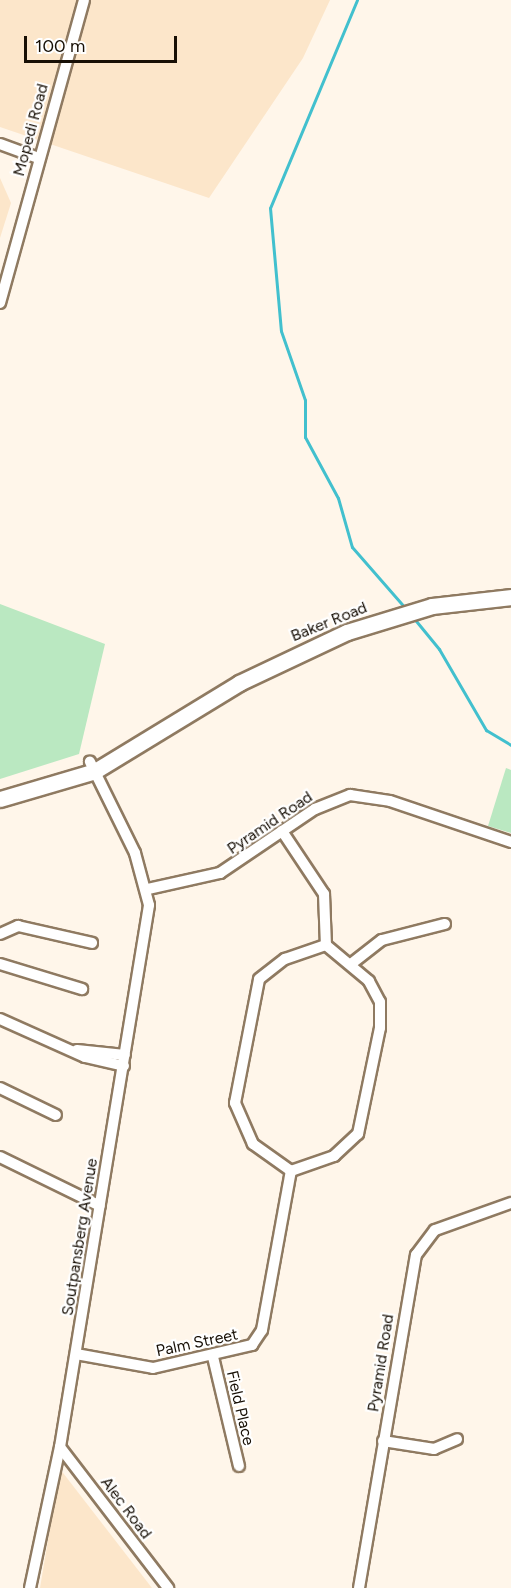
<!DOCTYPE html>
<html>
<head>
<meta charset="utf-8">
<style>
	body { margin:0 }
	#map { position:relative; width:511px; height:1588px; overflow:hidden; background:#fff6ea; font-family:Figtree,sans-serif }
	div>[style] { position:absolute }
	.built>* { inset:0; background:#fce6ca }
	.green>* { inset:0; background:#bae8c1 }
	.stream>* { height:3px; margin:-1.5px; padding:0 1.5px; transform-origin:1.5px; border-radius:1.5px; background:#42c0ce }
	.roads { filter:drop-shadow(2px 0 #8f7a61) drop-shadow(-2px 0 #8f7a61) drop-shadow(0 2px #8f7a61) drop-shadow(0 -2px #8f7a61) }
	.minor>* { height:10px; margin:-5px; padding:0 5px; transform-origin:5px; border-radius:5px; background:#fff }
	.secondary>* { height:15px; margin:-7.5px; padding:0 7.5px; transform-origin:7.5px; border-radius:7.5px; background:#fff }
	span { translate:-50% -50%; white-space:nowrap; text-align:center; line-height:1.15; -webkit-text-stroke:4.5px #fff; paint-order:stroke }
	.street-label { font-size:16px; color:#181006 }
	.scale { position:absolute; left:24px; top:36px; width:153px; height:27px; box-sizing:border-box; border:3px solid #181006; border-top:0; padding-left:8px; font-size:18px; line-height:21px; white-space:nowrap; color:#181006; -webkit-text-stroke:4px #fff; paint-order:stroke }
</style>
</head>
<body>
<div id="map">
	<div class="built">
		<div style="clip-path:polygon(0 0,330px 0,303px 58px,209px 198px,0 127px)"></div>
		<div style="clip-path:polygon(0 178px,11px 203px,0 238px)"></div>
		<div style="clip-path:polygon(60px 1469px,152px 1588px,40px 1588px)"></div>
	</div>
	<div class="green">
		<div style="clip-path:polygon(0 604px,105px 644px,79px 754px,0 779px)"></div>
		<div style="clip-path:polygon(506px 768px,511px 770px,511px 833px,488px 826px)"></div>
	</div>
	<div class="stream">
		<div style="left:357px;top:0;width:225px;rotate:112.7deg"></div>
		<div style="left:270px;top:208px;width:123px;rotate:84.9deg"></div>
		<div style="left:281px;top:331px;width:73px;rotate:70.8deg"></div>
		<div style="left:305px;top:400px;width:37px;rotate:90deg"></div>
		<div style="left:305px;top:437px;width:69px;rotate:61.6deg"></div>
		<div style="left:338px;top:498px;width:51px;rotate:74.1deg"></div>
		<div style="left:352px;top:547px;width:82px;rotate:48.9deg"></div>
		<div style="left:412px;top:616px;width:43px;rotate:50.7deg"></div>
		<div style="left:439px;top:649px;width:94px;rotate:59.9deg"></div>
		<div style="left:486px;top:730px;width:29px;rotate:31deg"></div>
	</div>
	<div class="roads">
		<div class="minor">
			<div style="left:0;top:144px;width:40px;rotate:20.2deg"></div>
			<div style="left:0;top:303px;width:314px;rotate:-74.5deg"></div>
			<div style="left:282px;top:831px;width:76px;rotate:56.3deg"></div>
			<div style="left:324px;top:894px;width:51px;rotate:87.8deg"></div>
			<div style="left:148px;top:889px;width:74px;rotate:-12.5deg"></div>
			<div style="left:220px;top:873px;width:115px;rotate:-34deg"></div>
			<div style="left:315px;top:809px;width:38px;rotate:-22deg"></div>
			<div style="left:350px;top:795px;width:40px;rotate:8.5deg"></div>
			<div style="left:390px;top:801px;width:128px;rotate:18.7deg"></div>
			<div style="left:0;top:934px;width:20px;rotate:-24deg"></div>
			<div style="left:18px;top:926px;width:76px;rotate:12.9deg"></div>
			<div style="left:0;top:964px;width:86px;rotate:17deg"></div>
			<div style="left:351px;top:964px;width:39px;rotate:-38deg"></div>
			<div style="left:382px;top:940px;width:65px;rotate:-14.3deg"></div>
			<div style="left:0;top:1019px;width:93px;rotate:24.1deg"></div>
			<div style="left:85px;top:1057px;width:40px;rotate:13deg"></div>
			<div style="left:77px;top:1050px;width:48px;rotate:5.9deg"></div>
			<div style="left:0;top:1088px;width:62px;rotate:25.7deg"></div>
			<div style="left:0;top:1157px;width:111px;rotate:26.1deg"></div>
			<div style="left:291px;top:1171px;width:47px;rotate:-144.6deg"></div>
			<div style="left:253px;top:1144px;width:45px;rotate:-113.7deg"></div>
			<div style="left:235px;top:1103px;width:126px;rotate:-79deg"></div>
			<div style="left:259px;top:979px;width:33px;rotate:-38deg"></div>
			<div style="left:285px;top:959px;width:43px;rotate:-18.9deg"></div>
			<div style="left:291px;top:1171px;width:46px;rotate:-19.2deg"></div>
			<div style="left:334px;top:1156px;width:33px;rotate:-43deg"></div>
			<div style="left:358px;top:1134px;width:108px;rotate:-78.3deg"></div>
			<div style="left:380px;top:1028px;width:26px;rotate:-90deg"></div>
			<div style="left:380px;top:1002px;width:24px;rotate:-118deg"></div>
			<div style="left:369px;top:981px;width:56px;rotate:-140.1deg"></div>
			<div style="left:76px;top:1354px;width:78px;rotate:10.3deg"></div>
			<div style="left:153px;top:1368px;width:102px;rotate:-13.1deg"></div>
			<div style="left:252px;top:1345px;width:18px;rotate:-56deg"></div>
			<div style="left:262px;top:1330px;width:162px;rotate:-79.7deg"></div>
			<div style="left:213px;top:1357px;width:112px;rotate:76.6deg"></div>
			<div style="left:383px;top:1441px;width:52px;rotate:8.9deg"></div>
			<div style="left:434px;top:1449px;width:25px;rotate:-23deg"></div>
			<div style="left:60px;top:1447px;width:178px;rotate:52.5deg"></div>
			<div style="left:30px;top:1588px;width:144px;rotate:-78deg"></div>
			<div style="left:60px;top:1447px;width:549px;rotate:-80.67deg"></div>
			<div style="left:149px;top:905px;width:54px;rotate:-105.1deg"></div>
			<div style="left:135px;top:853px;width:102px;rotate:-116.3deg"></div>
			<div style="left:359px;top:1588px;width:338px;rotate:-80.3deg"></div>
			<div style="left:416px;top:1255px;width:31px;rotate:-53deg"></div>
			<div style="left:435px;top:1230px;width:81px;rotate:-19.6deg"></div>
		</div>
		<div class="secondary">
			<div style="left:0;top:799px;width:99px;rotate:-16.4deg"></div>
			<div style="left:95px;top:771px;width:169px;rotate:-31.4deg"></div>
			<div style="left:239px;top:683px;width:119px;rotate:-25.3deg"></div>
			<div style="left:347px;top:632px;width:89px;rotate:-17deg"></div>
			<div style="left:432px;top:606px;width:80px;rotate:-6.5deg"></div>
		</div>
	</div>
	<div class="street-label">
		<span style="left:31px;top:130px;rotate:-75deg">Mopedi Road</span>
		<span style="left:329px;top:622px;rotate:-22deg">Baker Road</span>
		<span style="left:270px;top:823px;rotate:-34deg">Pyramid Road</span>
		<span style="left:80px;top:1237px;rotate:-81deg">Soutpansberg Avenue</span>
		<span style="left:197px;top:1343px;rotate:-12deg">Palm Street</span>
		<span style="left:381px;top:1363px;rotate:-81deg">Pyramid Road</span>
		<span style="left:240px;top:1408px;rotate:77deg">Field Place</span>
		<span style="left:126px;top:1508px;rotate:53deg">Alec Road</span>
	</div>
	<div class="scale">100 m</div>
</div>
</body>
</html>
